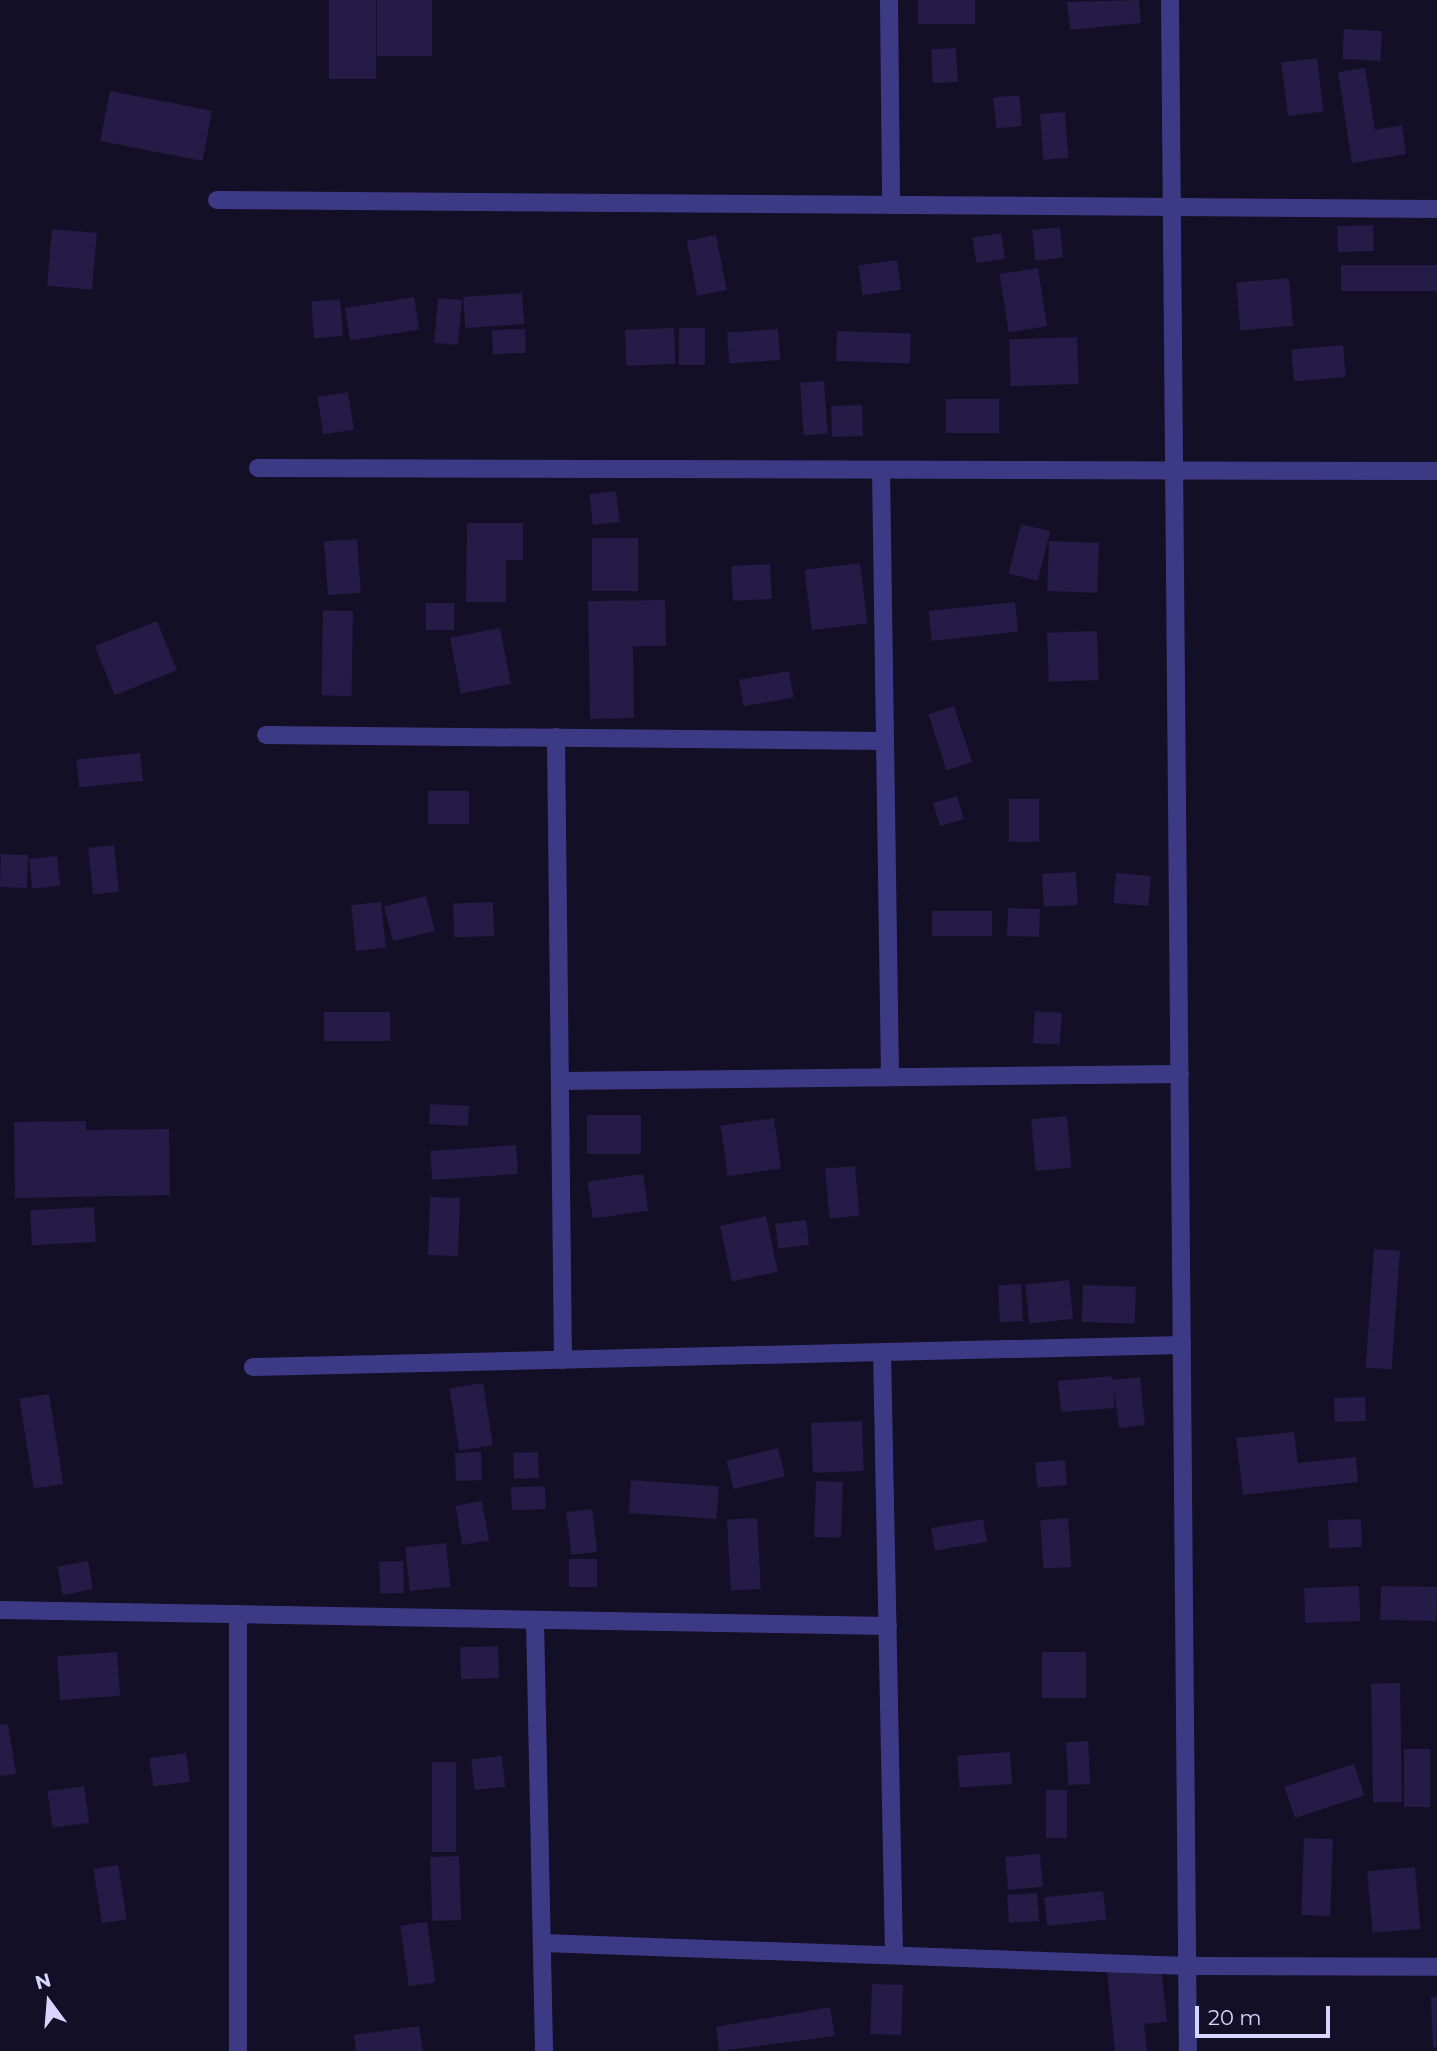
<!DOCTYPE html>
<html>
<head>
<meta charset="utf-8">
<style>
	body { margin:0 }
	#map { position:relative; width:1437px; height:2051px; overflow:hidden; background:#130f26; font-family:Montserrat,sans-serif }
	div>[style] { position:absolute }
	.building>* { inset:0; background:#241b47; transform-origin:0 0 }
	.minor>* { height:18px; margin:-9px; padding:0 9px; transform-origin:9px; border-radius:9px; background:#3d3a85 }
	span { translate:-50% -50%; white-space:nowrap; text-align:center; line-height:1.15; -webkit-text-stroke:7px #130f26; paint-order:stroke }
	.north { position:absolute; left:14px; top:1967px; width:70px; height:70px; -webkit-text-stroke:5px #130f26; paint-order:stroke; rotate:344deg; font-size:19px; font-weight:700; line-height:28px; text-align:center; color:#d9d4ff }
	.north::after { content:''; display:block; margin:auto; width:24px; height:32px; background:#d9d4ff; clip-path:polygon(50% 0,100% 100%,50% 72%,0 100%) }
	.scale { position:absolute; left:1195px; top:2006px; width:135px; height:32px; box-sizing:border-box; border:4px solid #d9d4ff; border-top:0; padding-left:9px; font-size:21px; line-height:24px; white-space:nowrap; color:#d9d4ff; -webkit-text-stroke:5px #130f26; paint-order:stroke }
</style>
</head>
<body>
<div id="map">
	<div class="building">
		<div style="left:329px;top:0;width:47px;height:79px"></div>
		<div style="left:377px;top:0;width:55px;height:56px"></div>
		<div style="left:918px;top:0;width:57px;height:24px"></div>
		<div style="clip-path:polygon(1139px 0,1141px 23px,1070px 30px,1067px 2px)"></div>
		<div style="left:1344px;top:29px;width:38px;height:30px;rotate:3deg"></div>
		<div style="left:956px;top:48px;width:34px;height:25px;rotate:87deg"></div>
		<div style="left:1317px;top:58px;width:54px;height:36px;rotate:83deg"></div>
		<div style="clip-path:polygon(1365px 68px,1375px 130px,1402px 125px,1406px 154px,1352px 163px,1338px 72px)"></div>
		<div style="left:110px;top:91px;width:104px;height:51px;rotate:11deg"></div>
		<div style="left:1019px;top:95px;width:31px;height:26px;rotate:84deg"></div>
		<div style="left:1065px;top:112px;width:46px;height:25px;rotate:86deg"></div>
		<div style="left:1373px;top:225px;width:26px;height:36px;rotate:88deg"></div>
		<div style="left:1060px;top:227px;width:31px;height:28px;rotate:84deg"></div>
		<div style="left:52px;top:229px;width:45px;height:57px;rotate:5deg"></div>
		<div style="left:1001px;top:233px;width:26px;height:29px;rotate:81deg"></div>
		<div style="left:716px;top:235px;width:56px;height:30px;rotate:79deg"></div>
		<div style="left:897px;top:260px;width:30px;height:39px;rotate:82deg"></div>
		<div style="left:1437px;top:265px;width:26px;height:96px;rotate:90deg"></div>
		<div style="left:1038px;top:268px;width:59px;height:39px;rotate:81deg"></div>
		<div style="left:1289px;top:278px;width:48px;height:53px;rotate:85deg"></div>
		<div style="left:522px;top:293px;width:31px;height:59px;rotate:86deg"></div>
		<div style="left:414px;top:297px;width:33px;height:70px;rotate:81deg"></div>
		<div style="left:438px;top:298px;width:24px;height:45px;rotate:5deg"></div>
		<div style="left:340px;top:299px;width:37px;height:29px;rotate:85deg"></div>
		<div style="left:674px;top:328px;width:36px;height:49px;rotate:88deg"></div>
		<div style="left:679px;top:328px;width:26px;height:37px"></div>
		<div style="left:525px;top:329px;width:24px;height:33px;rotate:88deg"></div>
		<div style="left:778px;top:329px;width:31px;height:51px;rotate:86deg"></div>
		<div style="left:837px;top:331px;width:74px;height:30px;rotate:2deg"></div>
		<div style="left:1077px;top:337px;width:47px;height:68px;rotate:88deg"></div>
		<div style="left:1343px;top:345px;width:32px;height:52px;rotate:85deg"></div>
		<div style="left:824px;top:381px;width:53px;height:24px;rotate:86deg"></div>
		<div style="left:348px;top:392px;width:38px;height:31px;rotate:81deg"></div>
		<div style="left:999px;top:399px;width:34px;height:53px;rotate:90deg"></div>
		<div style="left:862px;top:405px;width:31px;height:31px;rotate:88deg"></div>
		<div style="left:616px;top:491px;width:31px;height:27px;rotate:83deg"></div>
		<div style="clip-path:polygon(467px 523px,523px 523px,523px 560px,506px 560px,506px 602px,466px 602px)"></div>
		<div style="left:1021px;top:524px;width:30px;height:51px;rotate:14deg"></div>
		<div style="left:592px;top:538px;width:46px;height:53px"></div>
		<div style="left:357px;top:539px;width:54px;height:33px;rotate:86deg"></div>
		<div style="left:1049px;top:541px;width:50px;height:50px;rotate:2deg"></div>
		<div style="left:860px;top:563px;width:61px;height:56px;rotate:83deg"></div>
		<div style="left:770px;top:564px;width:35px;height:39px;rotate:87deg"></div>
		<div style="clip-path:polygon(665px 600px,666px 646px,633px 646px,634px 718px,590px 719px,588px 601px)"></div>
		<div style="left:1015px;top:602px;width:30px;height:87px;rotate:84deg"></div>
		<div style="left:454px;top:603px;width:27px;height:28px;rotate:90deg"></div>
		<div style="left:353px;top:611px;width:85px;height:30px;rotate:91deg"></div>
		<div style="left:157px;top:621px;width:53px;height:67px;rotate:68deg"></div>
		<div style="left:500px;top:628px;width:57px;height:51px;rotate:79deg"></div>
		<div style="left:1097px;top:631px;width:49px;height:50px;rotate:88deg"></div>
		<div style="left:789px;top:671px;width:27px;height:51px;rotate:80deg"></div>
		<div style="left:954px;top:706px;width:59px;height:27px;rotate:72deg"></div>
		<div style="left:140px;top:753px;width:28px;height:64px;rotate:84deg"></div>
		<div style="left:428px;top:791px;width:41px;height:33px"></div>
		<div style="left:957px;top:796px;width:24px;height:25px;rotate:73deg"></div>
		<div style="left:1009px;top:799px;width:30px;height:43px"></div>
		<div style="left:114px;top:845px;width:47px;height:26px;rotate:84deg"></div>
		<div style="left:1px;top:854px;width:27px;height:33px;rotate:2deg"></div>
		<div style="left:57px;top:856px;width:30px;height:28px;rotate:84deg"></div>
		<div style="left:1076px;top:872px;width:33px;height:34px;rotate:87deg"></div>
		<div style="left:1116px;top:873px;width:35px;height:30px;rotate:5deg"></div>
		<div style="left:426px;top:896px;width:36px;height:43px;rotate:76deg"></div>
		<div style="left:381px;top:902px;width:46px;height:30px;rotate:84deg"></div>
		<div style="left:493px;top:902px;width:34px;height:40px;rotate:88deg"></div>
		<div style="left:1008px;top:908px;width:32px;height:28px;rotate:2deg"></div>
		<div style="left:992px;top:911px;width:25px;height:60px;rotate:90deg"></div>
		<div style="left:1035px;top:1011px;width:27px;height:32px;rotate:4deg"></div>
		<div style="left:324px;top:1012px;width:66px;height:29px"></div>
		<div style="left:430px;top:1104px;width:39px;height:20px;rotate:3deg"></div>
		<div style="left:587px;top:1115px;width:54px;height:39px"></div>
		<div style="left:1067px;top:1116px;width:52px;height:36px;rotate:85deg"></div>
		<div style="left:774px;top:1118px;width:51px;height:54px;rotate:82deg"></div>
		<div style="clip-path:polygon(86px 1121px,86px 1130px,169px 1129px,170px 1195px,15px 1198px,14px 1122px)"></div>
		<div style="left:516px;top:1145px;width:29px;height:86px;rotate:86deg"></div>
		<div style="left:855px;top:1166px;width:50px;height:30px;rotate:85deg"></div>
		<div style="left:643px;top:1174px;width:37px;height:56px;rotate:82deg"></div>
		<div style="left:430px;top:1197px;width:30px;height:58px;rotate:2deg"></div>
		<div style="left:94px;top:1207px;width:35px;height:64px;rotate:87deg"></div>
		<div style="left:766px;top:1216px;width:57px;height:47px;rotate:78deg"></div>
		<div style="left:806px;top:1220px;width:25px;height:31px;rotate:83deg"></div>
		<div style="left:1374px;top:1249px;width:26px;height:119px;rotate:4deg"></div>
		<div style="left:1069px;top:1280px;width:39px;height:44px;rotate:84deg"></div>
		<div style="left:1021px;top:1284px;width:37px;height:23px;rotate:87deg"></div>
		<div style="left:1083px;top:1285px;width:53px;height:37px;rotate:2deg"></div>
		<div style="clip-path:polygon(1112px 1376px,1113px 1380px,1140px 1377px,1145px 1425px,1119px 1428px,1114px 1389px,1114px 1408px,1061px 1412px,1058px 1381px)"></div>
		<div style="left:483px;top:1383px;width:63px;height:34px;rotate:81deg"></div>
		<div style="left:49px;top:1394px;width:91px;height:30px;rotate:81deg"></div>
		<div style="left:1365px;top:1397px;width:24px;height:31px;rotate:88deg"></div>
		<div style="left:862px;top:1421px;width:50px;height:51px;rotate:88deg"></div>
		<div style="clip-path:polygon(1294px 1432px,1298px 1463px,1356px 1457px,1358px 1482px,1243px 1495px,1236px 1438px)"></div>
		<div style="left:778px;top:1448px;width:29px;height:53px;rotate:76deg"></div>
		<div style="left:481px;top:1452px;width:28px;height:26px;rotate:88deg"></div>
		<div style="left:538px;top:1452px;width:26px;height:25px;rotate:88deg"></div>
		<div style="left:1065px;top:1460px;width:25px;height:30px;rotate:85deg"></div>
		<div style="left:631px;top:1480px;width:88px;height:33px;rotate:4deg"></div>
		<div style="left:816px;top:1481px;width:27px;height:56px;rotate:2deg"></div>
		<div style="left:545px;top:1486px;width:23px;height:34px;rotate:88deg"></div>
		<div style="left:482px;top:1501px;width:40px;height:27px;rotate:80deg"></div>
		<div style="left:592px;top:1509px;width:43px;height:26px;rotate:83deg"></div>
		<div style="left:757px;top:1518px;width:71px;height:30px;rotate:87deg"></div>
		<div style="left:1068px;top:1518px;width:49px;height:28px;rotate:86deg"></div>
		<div style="left:983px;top:1519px;width:23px;height:53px;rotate:80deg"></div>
		<div style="left:1361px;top:1519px;width:28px;height:33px;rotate:88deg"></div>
		<div style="left:446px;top:1543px;width:44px;height:41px;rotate:84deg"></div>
		<div style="left:569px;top:1559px;width:28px;height:28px"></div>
		<div style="left:88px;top:1561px;width:29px;height:31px;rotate:80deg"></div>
		<div style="left:403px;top:1561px;width:32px;height:24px;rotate:88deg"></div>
		<div style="left:1359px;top:1586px;width:35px;height:55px;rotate:88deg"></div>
		<div style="left:1381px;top:1586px;width:56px;height:34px;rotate:1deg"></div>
		<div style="left:498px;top:1646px;width:32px;height:38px;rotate:88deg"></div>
		<div style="left:117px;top:1652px;width:44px;height:60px;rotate:86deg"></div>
		<div style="left:1042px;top:1652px;width:44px;height:46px"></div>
		<div style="left:1400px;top:1683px;width:119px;height:29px;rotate:89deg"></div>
		<div style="clip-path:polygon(8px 1724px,16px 1774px,0 1776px,0 1725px)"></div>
		<div style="left:1088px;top:1741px;width:43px;height:22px;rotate:87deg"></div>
		<div style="left:1430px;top:1749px;width:58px;height:26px;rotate:90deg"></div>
		<div style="left:1010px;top:1752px;width:32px;height:53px;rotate:86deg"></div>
		<div style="left:186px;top:1753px;width:29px;height:37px;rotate:82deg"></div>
		<div style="left:502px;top:1756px;width:31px;height:31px;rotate:84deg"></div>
		<div style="left:432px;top:1762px;width:24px;height:90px"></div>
		<div style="left:1354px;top:1764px;width:33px;height:73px;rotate:72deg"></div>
		<div style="left:84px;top:1786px;width:37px;height:37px;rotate:82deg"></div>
		<div style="left:1046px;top:1790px;width:21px;height:48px"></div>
		<div style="left:1304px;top:1838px;width:29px;height:77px;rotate:2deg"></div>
		<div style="left:1040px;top:1854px;width:33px;height:35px;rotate:85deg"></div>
		<div style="left:459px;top:1856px;width:64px;height:29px;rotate:88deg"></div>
		<div style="left:118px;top:1865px;width:55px;height:25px;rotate:81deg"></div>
		<div style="left:1415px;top:1867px;width:62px;height:48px;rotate:85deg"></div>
		<div style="left:1103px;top:1891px;width:29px;height:59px;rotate:84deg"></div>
		<div style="left:1037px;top:1893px;width:28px;height:30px;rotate:86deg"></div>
		<div style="left:427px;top:1922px;width:61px;height:27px;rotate:82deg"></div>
		<div style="clip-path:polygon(1161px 1966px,1167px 2022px,1144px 2024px,1147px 2051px,1115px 2051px,1107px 1972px)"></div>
		<div style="left:872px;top:1984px;width:31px;height:50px;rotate:2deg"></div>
		<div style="clip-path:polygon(1431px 1997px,1437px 1997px,1437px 2047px,1433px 2048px)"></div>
		<div style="clip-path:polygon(830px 2007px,835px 2036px,719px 2051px,716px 2027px)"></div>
		<div style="clip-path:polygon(419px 2026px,423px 2051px,356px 2051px,354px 2035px)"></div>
	</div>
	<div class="minor">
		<div style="left:889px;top:0;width:205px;rotate:89.4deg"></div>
		<div style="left:1170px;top:0;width:2051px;rotate:89.5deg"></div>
		<div style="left:217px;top:200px;width:1220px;rotate:0.42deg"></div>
		<div style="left:258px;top:468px;width:1179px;rotate:0.15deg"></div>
		<div style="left:881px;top:470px;width:607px;rotate:89.15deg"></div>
		<div style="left:266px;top:735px;width:618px;rotate:0.56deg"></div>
		<div style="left:556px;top:737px;width:623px;rotate:89.36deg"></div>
		<div style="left:560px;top:1081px;width:620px;rotate:-0.65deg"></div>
		<div style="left:882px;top:1352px;width:603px;rotate:88.86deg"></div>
		<div style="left:253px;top:1367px;width:929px;rotate:-1.36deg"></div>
		<div style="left:0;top:1610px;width:888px;rotate:1.03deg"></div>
		<div style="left:238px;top:1614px;width:437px;rotate:90deg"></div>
		<div style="left:535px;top:1620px;width:431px;rotate:88.8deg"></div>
		<div style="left:542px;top:1943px;width:645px;rotate:2.04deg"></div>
		<div style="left:1187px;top:1966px;width:250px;rotate:0.2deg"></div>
	</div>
	<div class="north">N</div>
	<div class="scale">20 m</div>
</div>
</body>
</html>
